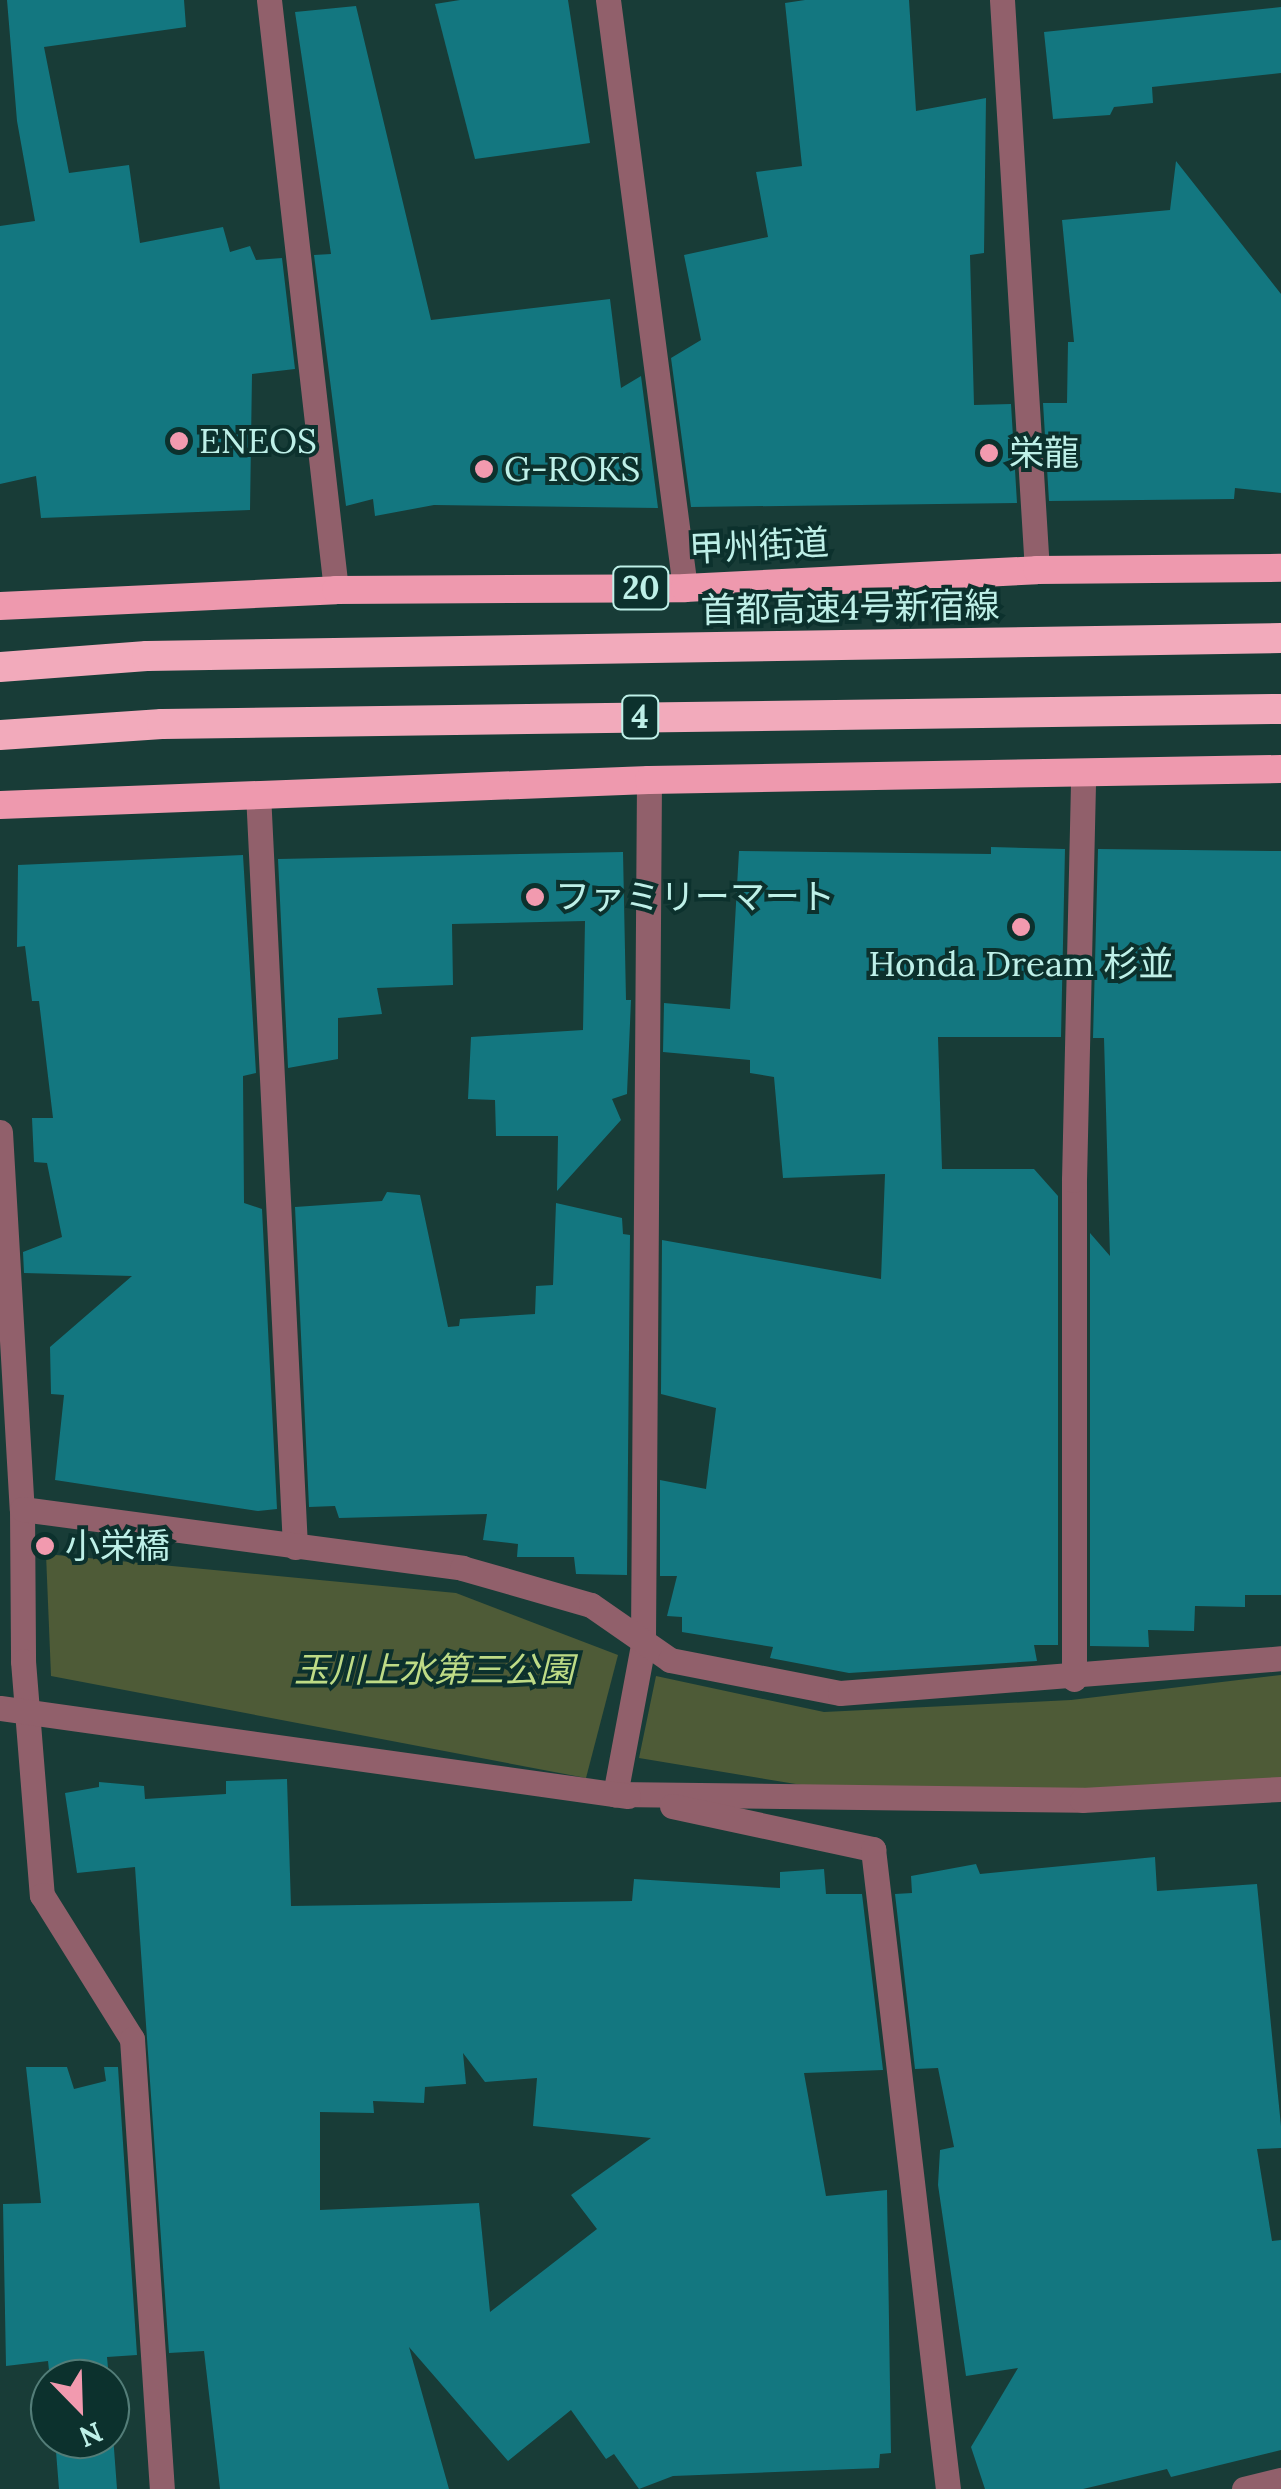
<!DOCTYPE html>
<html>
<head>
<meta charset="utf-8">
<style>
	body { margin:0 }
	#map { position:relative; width:1281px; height:2489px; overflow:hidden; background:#183c37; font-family:Lora,"Noto Sans JP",serif }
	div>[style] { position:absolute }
	.green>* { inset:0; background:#4e5b37 }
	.building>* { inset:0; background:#137780 }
	.minor>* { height:25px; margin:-12.5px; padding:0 12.5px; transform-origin:12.5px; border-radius:12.5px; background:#91606b }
	.trunk>* { height:28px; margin:-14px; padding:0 14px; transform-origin:14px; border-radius:14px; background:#ee99ae }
	.motorway>* { height:30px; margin:-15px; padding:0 15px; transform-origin:15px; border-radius:15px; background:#f2aabb }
	.dots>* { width:28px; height:28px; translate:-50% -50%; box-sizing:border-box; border:5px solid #0c312d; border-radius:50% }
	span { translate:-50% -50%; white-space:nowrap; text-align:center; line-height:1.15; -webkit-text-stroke:8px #0c312d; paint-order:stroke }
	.shield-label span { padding:2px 8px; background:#0c312d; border:2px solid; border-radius:8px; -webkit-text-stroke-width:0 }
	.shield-label { font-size:32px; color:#bef0e8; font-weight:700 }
	.poi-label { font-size:35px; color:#bef0e8 }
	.left { translate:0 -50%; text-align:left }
	.street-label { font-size:35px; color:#bef0e8 }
	.park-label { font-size:35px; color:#bedb86; font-style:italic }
	.north { position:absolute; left:30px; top:2359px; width:100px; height:100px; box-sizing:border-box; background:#0c312d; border:2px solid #537d78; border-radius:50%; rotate:157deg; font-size:28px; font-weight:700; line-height:40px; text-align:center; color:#bef0e8 }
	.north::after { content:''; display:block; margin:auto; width:35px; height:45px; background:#f29aaf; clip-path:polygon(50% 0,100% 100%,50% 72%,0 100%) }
</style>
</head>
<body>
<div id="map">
	<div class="green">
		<div style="clip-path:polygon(46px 1554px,456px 1593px,618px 1655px,586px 1778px,51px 1676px)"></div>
		<div style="clip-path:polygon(1281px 1675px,1281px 1778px,1152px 1790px,808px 1786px,639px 1758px,656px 1676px,824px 1712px,1071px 1700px)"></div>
	</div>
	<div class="building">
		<div style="clip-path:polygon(7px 0,184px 0,186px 27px,44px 47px,69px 173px,129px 165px,140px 243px,223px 227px,230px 252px,250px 246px,256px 260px,282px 258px,295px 369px,252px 374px,250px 510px,41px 518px,36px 476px,0 484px,0 226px,35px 221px,17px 121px)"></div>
		<div style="clip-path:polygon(460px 0,568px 0,590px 143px,475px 159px,435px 4px)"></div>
		<div style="clip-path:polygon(805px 0,909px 0,916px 111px,986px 98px,984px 253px,970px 255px,974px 405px,1011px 404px,1017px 503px,691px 507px,671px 358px,701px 340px,684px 255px,768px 237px,756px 172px,802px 166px,785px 3px)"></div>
		<div style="clip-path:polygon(356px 6px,431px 320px,610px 299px,621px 388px,641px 376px,658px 508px,434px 505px,375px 516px,373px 499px,346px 506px,314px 255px,331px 254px,295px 12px)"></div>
		<div style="clip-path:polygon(1281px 7px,1281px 73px,1152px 87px,1153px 103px,1114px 107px,1110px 115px,1053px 119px,1044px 32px)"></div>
		<div style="clip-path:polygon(1176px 161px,1281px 294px,1281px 493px,1235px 488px,1234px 499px,1049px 501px,1043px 403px,1067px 403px,1068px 342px,1074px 342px,1062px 220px,1170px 210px)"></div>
		<div style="clip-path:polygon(991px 847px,1065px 849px,1061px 1037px,938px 1037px,942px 1169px,1034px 1169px,1058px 1196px,1058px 1645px,1034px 1645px,1037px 1661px,849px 1673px,770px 1658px,773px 1647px,682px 1632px,682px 1617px,667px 1616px,677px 1576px,660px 1576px,660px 1480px,706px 1489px,716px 1408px,661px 1394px,662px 1240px,881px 1279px,885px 1174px,783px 1178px,774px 1077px,750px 1073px,750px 1060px,663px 1052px,664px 1003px,730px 1009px,739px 851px,991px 854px)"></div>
		<div style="clip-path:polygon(1098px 849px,1281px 851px,1281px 1595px,1245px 1595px,1245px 1607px,1195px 1606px,1194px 1631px,1148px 1630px,1149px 1647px,1090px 1646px,1090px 1233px,1110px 1256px,1104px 1038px,1093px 1038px)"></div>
		<div style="clip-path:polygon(623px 852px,626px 1000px,631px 1000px,627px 1094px,612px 1099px,621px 1120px,557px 1191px,558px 1136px,496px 1136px,495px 1100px,468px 1099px,471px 1037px,583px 1030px,585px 921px,452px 924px,453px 985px,377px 988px,382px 1014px,338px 1018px,338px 1059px,288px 1068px,278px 859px)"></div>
		<div style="clip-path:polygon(243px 855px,256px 1073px,243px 1076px,244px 1203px,262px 1209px,277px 1509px,258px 1511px,55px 1480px,64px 1395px,51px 1394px,50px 1347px,132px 1276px,24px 1273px,23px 1252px,62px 1237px,47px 1163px,34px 1162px,32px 1118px,53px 1118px,39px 1001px,32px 1001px,25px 946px,17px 947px,18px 865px)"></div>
		<div style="clip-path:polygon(387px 1192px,420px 1195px,448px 1327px,459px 1326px,460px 1319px,535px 1314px,536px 1286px,553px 1285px,556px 1203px,622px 1218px,623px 1234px,630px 1235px,627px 1575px,576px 1574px,574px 1557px,517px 1557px,518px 1544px,483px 1540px,487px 1514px,339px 1518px,335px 1506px,309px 1507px,295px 1207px,382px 1201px)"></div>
		<div style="clip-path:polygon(evenodd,287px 1779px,291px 1906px,632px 1901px,634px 1879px,780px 1888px,780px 1872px,824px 1869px,826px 1894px,862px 1894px,883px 2070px,804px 2073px,826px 2196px,887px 2190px,891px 2453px,880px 2454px,879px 2468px,673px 2476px,639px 2489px,614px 2454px,606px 2459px,571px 2410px,508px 2461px,409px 2347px,449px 2489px,220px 2489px,204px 2351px,169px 2353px,135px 1867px,77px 1873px,65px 1793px,99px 1787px,99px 1782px,144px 1786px,145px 1799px,226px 1794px,226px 1781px,287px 1779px,463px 2053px,485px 2082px,537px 2078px,533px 2126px,651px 2138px,571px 2195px,597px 2229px,490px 2312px,479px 2203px,320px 2210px,320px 2112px,374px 2113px,373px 2101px,424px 2103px,425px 2087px,466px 2084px,463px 2053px)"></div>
		<div style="clip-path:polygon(1155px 1857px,1157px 1891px,1257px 1884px,1281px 2126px,1281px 2148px,1257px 2149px,1272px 2241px,1281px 2240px,1281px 2450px,1171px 2477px,1167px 2469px,1083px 2489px,985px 2489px,971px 2447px,1018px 2368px,966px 2376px,938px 2185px,940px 2150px,954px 2147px,938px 2068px,915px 2069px,895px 1894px,912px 1893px,911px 1876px,976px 1864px,980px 1874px)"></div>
		<div style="clip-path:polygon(26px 2067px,67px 2067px,74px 2089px,106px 2081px,104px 2067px,118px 2067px,137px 2355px,107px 2357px,109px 2379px,50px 2380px,48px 2361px,6px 2366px,3px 2204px,41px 2203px)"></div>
		<div style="clip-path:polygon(110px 2395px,117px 2489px,59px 2489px,55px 2439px,110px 2439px)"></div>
	</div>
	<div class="minor">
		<div style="left:269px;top:0;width:594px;rotate:83.52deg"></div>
		<div style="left:608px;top:0;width:593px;rotate:82.54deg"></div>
		<div style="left:1002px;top:0;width:571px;rotate:86.49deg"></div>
		<div style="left:649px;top:780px;width:865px;rotate:90.4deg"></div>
		<div style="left:643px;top:1645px;width:152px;rotate:100.6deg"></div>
		<div style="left:615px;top:1794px;width:467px;rotate:0.7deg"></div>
		<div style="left:1082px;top:1800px;width:199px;rotate:-3.2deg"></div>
		<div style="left:258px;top:793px;width:755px;rotate:87.19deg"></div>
		<div style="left:0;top:1132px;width:378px;rotate:86.7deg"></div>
		<div style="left:22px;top:1509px;width:152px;rotate:89.6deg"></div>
		<div style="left:23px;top:1661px;width:235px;rotate:85.4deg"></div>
		<div style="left:42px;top:1895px;width:170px;rotate:58deg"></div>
		<div style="left:132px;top:2039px;width:451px;rotate:86.2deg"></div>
		<div style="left:22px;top:1509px;width:444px;rotate:7.6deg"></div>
		<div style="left:462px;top:1568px;width:134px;rotate:16deg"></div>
		<div style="left:591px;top:1605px;width:96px;rotate:34.8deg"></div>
		<div style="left:670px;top:1660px;width:173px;rotate:11deg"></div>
		<div style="left:840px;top:1693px;width:442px;rotate:-4.5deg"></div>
		<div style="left:1074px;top:1679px;width:499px;rotate:-90deg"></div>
		<div style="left:1074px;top:1180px;width:407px;rotate:-88.7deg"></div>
		<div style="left:0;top:1708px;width:634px;rotate:7.98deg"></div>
		<div style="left:672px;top:1806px;width:206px;rotate:12.1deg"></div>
		<div style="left:873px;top:1849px;width:644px;rotate:83.32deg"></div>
		<div style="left:1244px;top:2489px;width:38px;rotate:-14deg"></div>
	</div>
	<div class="trunk">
		<div style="left:0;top:606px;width:336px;rotate:-2.7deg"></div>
		<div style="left:336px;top:590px;width:349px;rotate:-0.3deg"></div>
		<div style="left:685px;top:588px;width:352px;rotate:-2.9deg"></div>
		<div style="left:1037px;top:570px;width:244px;rotate:-0.5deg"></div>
		<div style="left:0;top:805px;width:649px;rotate:-2.21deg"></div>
		<div style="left:649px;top:780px;width:632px;rotate:-1deg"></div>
	</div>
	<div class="motorway">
		<div style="left:0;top:667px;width:147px;rotate:-4.3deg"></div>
		<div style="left:147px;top:656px;width:1134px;rotate:-0.91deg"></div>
		<div style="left:0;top:735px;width:162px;rotate:-3.9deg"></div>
		<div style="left:162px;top:724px;width:1119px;rotate:-0.77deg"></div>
	</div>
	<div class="dots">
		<div style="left:179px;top:441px;background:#f29aaf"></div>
		<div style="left:989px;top:453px;background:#f29aaf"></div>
		<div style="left:484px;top:469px;background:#f29aaf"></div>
		<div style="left:535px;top:897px;background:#f29aaf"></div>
		<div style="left:1021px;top:927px;background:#f29aaf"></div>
		<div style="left:45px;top:1546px;background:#f29aaf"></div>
	</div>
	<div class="shield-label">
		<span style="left:641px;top:588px">20</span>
		<span style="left:640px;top:717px">4</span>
	</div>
	<div class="poi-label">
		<span class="left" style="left:199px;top:441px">ENEOS</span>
		<span class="left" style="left:1009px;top:453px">栄龍</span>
		<span class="left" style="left:504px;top:469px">G-ROKS</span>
		<span class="left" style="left:555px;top:897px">ファミリーマート</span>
		<span style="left:1021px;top:964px">Honda Dream 杉並</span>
		<span class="left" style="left:65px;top:1546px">小栄橋</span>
	</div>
	<div class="street-label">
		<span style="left:759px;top:546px;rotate:-3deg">甲州街道</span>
		<span style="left:850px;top:608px;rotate:-1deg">首都高速4号新宿線</span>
	</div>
	<div class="park-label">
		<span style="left:434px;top:1670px">玉川上水第三公園</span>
	</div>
	<div class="north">N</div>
</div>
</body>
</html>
